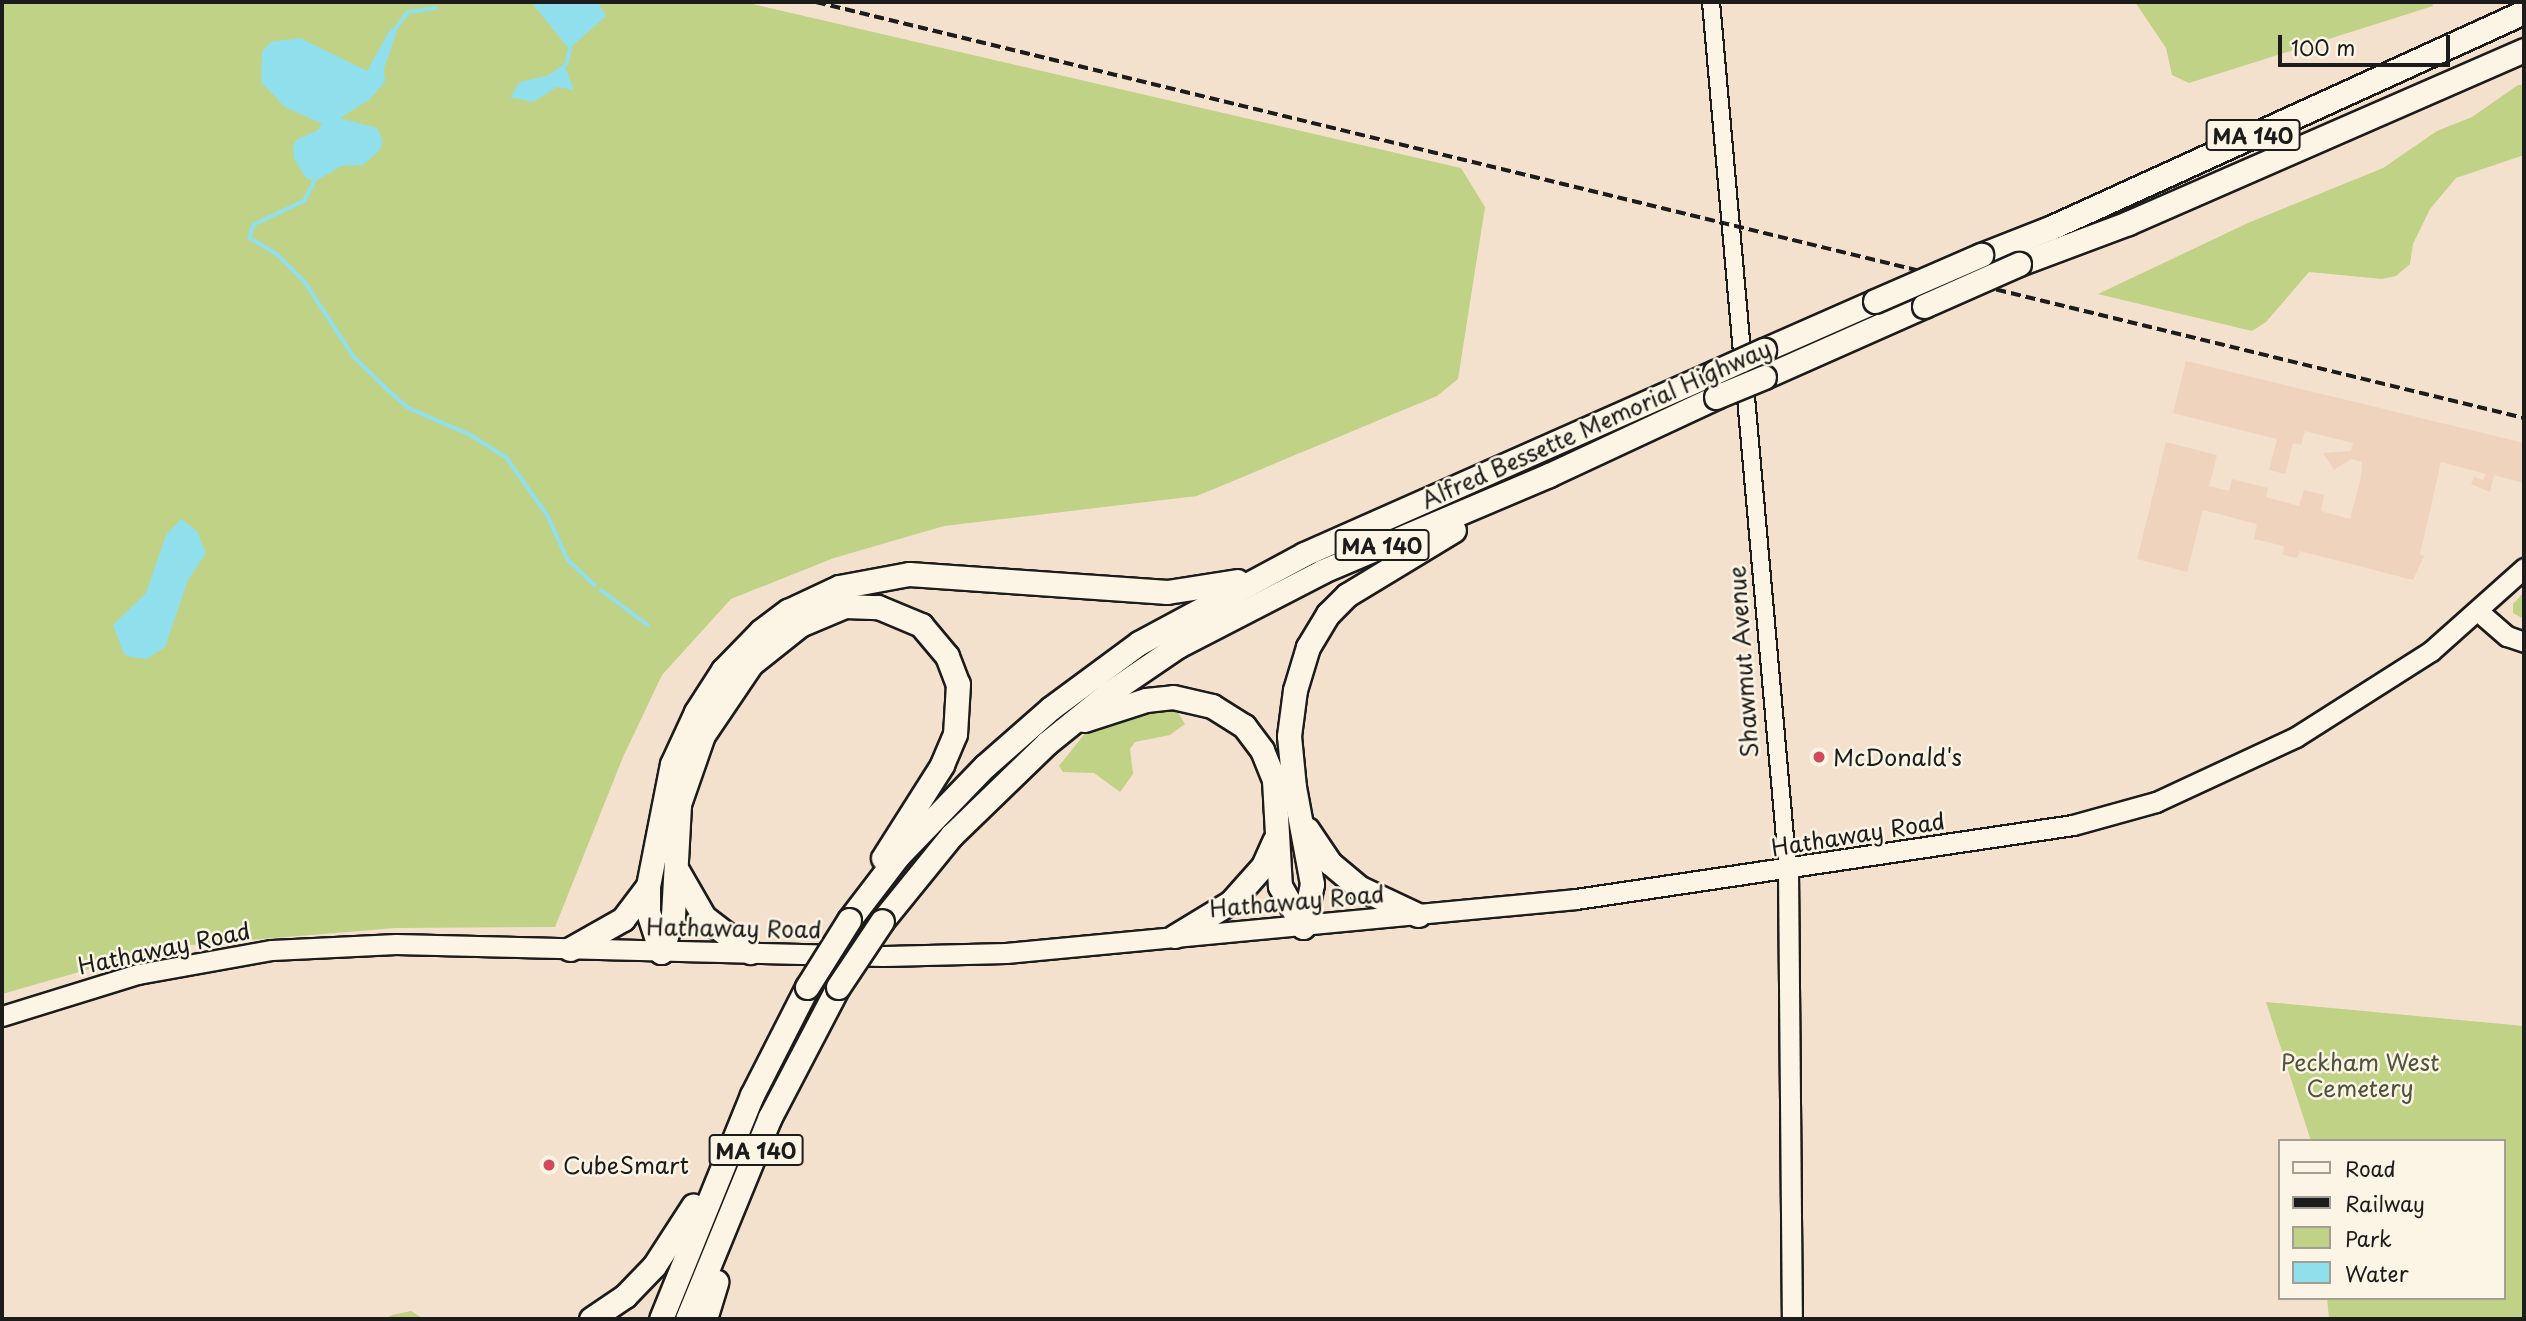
<!DOCTYPE html>
<html>
<head>
<meta charset="utf-8">
<style>
	body { margin:0 }
	#map { position:relative; width:2526px; height:1321px; overflow:hidden; background:#f4e1cd; font-family:"Playpen Sans",sans-serif }
	div>[style] { position:absolute }
	.built>* { inset:0; background:#efd3bc }
	.green>* { inset:0; background:#c0d286 }
	.water>* { inset:0; background:#8fdfec }
	.stream>* { height:3.5px; margin:-1.75px; padding:0 1.75px; transform-origin:1.75px; border-radius:1.75px; background:#8fdfec }
	.roads { filter:drop-shadow(2px 0 #1c1c1c) drop-shadow(-2px 0 #1c1c1c) drop-shadow(0 2px #1c1c1c) drop-shadow(0 -2px #1c1c1c) }
	.minor>* { height:16px; margin:-8px; padding:0 8px; transform-origin:8px; border-radius:8px; background:#fcf5e5 }
	.major>* { height:19px; margin:-9.5px; padding:0 9.5px; transform-origin:9.5px; border-radius:9.5px; background:#fcf5e5 }
	.highway>* { height:23px; margin:-11.5px; padding:0 11.5px; transform-origin:11.5px; border-radius:11.5px; background:#fcf5e5 }
	.rail>* { height:3.5px; margin-top:-1.75px; transform-origin:0; background:repeating-linear-gradient(90deg,#1c1c1c 0 10px,transparent 0 15px) }
	.bridges { filter:drop-shadow(2px 0 #1c1c1c) drop-shadow(-2px 0 #1c1c1c) drop-shadow(0 2px #1c1c1c) drop-shadow(0 -2px #1c1c1c) }
	.highway-bridge>* { height:23px; margin:-11.5px; padding:0 11.5px; transform-origin:11.5px; border-radius:11.5px; background:#fcf5e5 }
	.dots>* { width:19px; height:19px; translate:-50% -50%; box-sizing:border-box; border:4px solid #fcf5e5; border-radius:50% }
	span { translate:-50% -50%; white-space:nowrap; text-align:center; line-height:1.15; -webkit-text-stroke:5px #fcf5e5; paint-order:stroke }
	.shield-label span { padding:2px 5px; background:#fcf5e5; border:2px solid; border-radius:5px; -webkit-text-stroke-width:0 }
	.shield-label { font-size:21px; color:#1c1c1c; font-weight:700 }
	.street-label { font-size:23px; color:#1c1c1c }
	.poi-label { font-size:23px; color:#1c1c1c }
	.left { translate:0 -50%; text-align:left }
	.park-label { font-size:23px; color:#4d533c }
	.frame { position:absolute; inset:0; border:4px solid #1c1c1c; pointer-events:none }
	.legend { position:absolute; left:2278px; top:1139px; width:228px; height:161px; box-sizing:border-box; background:#fcf5e5; border:2px solid #a29e95; margin:0; padding:9px 12px; list-style:none; font-size:21px; color:#1c1c1c }
	.legend li { display:flex; align-items:center; gap:14px; height:35px }
	.legend b { width:35px; border:2px solid #a29e95 }
	.scale { position:absolute; left:2278px; top:35px; width:172px; height:32px; box-sizing:border-box; border:4px solid #1c1c1c; border-top:0; padding-left:9px; font-size:21px; line-height:24px; white-space:nowrap; color:#1c1c1c; -webkit-text-stroke:5px #fcf5e5; paint-order:stroke }
</style>
</head>
<body>
<div id="map">
	<div class="built">
		<div style="clip-path:polygon(2186px 361px,2524px 443px,2524px 483px,2494px 475px,2490px 492px,2471px 484px,2474px 477px,2483px 480px,2486px 474px,2441px 462px,2420px 554px,2424px 556px,2413px 580px,2300px 551px,2297px 558px,2283px 555px,2284px 546px,2254px 539px,2257px 524px,2203px 510px,2187px 572px,2137px 559px,2166px 442px,2217px 455px,2209px 486px,2229px 491px,2232px 479px,2268px 488px,2266px 497px,2299px 506px,2304px 490px,2324px 495px,2321px 511px,2350px 519px,2361px 477px,2362px 462px,2351px 459px,2334px 470px,2323px 453px,2351px 451px,2353px 443px,2305px 431px,2301px 445px,2293px 443px,2285px 474px,2269px 470px,2277px 439px,2173px 413px)"></div>
	</div>
	<div class="green">
		<div style="clip-path:polygon(2px 2px,744px 2px,1461px 168px,1485px 207px,1458px 379px,1437px 396px,1197px 496px,944px 526px,834px 558px,731px 599px,662px 675px,623px 757px,555px 927px,395px 928px,167px 947px,2px 994px)"></div>
		<div style="clip-path:polygon(2135px 2px,2431px 2px,2433px 6px,2189px 83px,2172px 75px,2166px 48px)"></div>
		<div style="clip-path:polygon(2518px 85px,2524px 85px,2524px 155px,2456px 178px,2430px 209px,2413px 244px,2410px 264px,2396px 276px,2382px 279px,2309px 272px,2266px 322px,2252px 331px,2098px 294px,2248px 223px,2383px 168px,2437px 131px,2472px 117px)"></div>
		<div style="clip-path:polygon(2524px 592px,2524px 619px,2513px 613px,2513px 604px)"></div>
		<div style="clip-path:polygon(1143px 707px,1175px 708px,1185px 724px,1170px 735px,1135px 742px,1130px 749px,1133px 774px,1120px 792px,1094px 773px,1063px 772px,1059px 766px,1086px 732px)"></div>
		<div style="clip-path:polygon(2266px 1002px,2524px 1026px,2524px 1319px,2329px 1319px,2327px 1298px,2503px 1298px,2503px 1141px,2311px 1141px)"></div>
		<div style="clip-path:polygon(411px 1311px,424px 1319px,384px 1319px,392px 1315px)"></div>
	</div>
	<div class="water">
		<div style="clip-path:polygon(531px 2px,598px 2px,606px 16px,569px 49px)"></div>
		<div style="clip-path:polygon(391px 28px,397px 31px,384px 69px,385px 82px,369px 100px,340px 118px,377px 128px,383px 141px,379px 151px,363px 165px,341px 166px,316px 181px,306px 178px,294px 159px,293px 147px,296px 140px,318px 130px,322px 124px,285px 107px,261px 82px,262px 52px,271px 42px,300px 38px,367px 71px)"></div>
		<div style="clip-path:polygon(564px 64px,574px 90px,557px 87px,533px 102px,510px 97px,520px 82px,549px 75px)"></div>
		<div style="clip-path:polygon(181px 519px,197px 531px,206px 553px,188px 580px,165px 647px,147px 659px,131px 657px,124px 654px,113px 625px,146px 593px,166px 535px)"></div>
	</div>
	<div class="stream">
		<div style="left:393px;top:32px;width:25px;rotate:-53deg"></div>
		<div style="left:408px;top:12px;width:28px;rotate:-8deg"></div>
		<div style="left:566px;top:65px;width:16px;rotate:-76deg"></div>
		<div style="left:316px;top:179px;width:25px;rotate:117deg"></div>
		<div style="left:305px;top:201px;width:56px;rotate:154.8deg"></div>
		<div style="left:254px;top:225px;width:14px;rotate:107deg"></div>
		<div style="left:250px;top:238px;width:33px;rotate:31deg"></div>
		<div style="left:278px;top:255px;width:38px;rotate:45deg"></div>
		<div style="left:305px;top:282px;width:90px;rotate:56.8deg"></div>
		<div style="left:354px;top:357px;width:47px;rotate:44.1deg"></div>
		<div style="left:388px;top:390px;width:28px;rotate:41deg"></div>
		<div style="left:409px;top:408px;width:68px;rotate:23.5deg"></div>
		<div style="left:471px;top:435px;width:43px;rotate:32.6deg"></div>
		<div style="left:507px;top:458px;width:71px;rotate:54.7deg"></div>
		<div style="left:548px;top:516px;width:48px;rotate:65.6deg"></div>
		<div style="left:568px;top:560px;width:37px;rotate:43deg"></div>
		<div style="left:601px;top:590px;width:59px;rotate:36.7deg"></div>
	</div>
	<div class="roads">
		<div class="minor">
			<div style="left:1711px;top:2px;width:872px;rotate:84.94deg"></div>
		</div>
		<div class="major">
			<div style="left:2479px;top:612px;width:37px;rotate:41deg"></div>
			<div style="left:2507px;top:636px;width:18px;rotate:19deg"></div>
			<div style="left:1788px;top:871px;width:448px;rotate:89.5deg"></div>
			<div style="left:2px;top:1016px;width:142px;rotate:-17.2deg"></div>
			<div style="left:138px;top:974px;width:136px;rotate:-10.2deg"></div>
			<div style="left:272px;top:950px;width:124px;rotate:-2.8deg"></div>
			<div style="left:396px;top:944px;width:487px;rotate:1.4deg"></div>
			<div style="left:883px;top:956px;width:123px;rotate:-1.4deg"></div>
			<div style="left:1006px;top:953px;width:573px;rotate:-5.41deg"></div>
			<div style="left:1576px;top:899px;width:502px;rotate:-8.47deg"></div>
			<div style="left:2073px;top:825px;width:86px;rotate:-15.5deg"></div>
			<div style="left:2156px;top:802px;width:154px;rotate:-24.9deg"></div>
			<div style="left:2296px;top:737px;width:160px;rotate:-32.5deg"></div>
			<div style="left:2431px;top:651px;width:125px;rotate:-41.7deg"></div>
		</div>
		<div class="highway">
			<div style="left:1981px;top:255px;width:74px;rotate:-21.4deg"></div>
			<div style="left:2050px;top:228px;width:521px;rotate:-24.5deg"></div>
			<div style="left:2019px;top:264px;width:116px;rotate:-20.6deg"></div>
			<div style="left:2128px;top:223px;width:432px;rotate:-23.6deg"></div>
			<div style="left:1764px;top:350px;width:121px;rotate:-23.8deg"></div>
			<div style="left:1764px;top:377px;width:175px;rotate:-23.9deg"></div>
			<div style="left:1084px;top:720px;width:65px;rotate:-17.9deg"></div>
			<div style="left:1146px;top:700px;width:27px;rotate:-6deg"></div>
			<div style="left:1173px;top:697px;width:40px;rotate:13deg"></div>
			<div style="left:1212px;top:706px;width:38px;rotate:32deg"></div>
			<div style="left:1244px;top:726px;width:30px;rotate:53deg"></div>
			<div style="left:1262px;top:750px;width:32px;rotate:68deg"></div>
			<div style="left:1274px;top:780px;width:106px;rotate:86.8deg"></div>
			<div style="left:1280px;top:886px;width:47px;rotate:60.7deg"></div>
			<div style="left:1307px;top:829px;width:41px;rotate:55.9deg"></div>
			<div style="left:1330px;top:863px;width:39px;rotate:40deg"></div>
			<div style="left:1360px;top:888px;width:64px;rotate:25deg"></div>
			<div style="left:677px;top:870px;width:54px;rotate:60.1deg"></div>
			<div style="left:704px;top:917px;width:58px;rotate:37.3deg"></div>
			<div style="left:849px;top:920px;width:81px;rotate:-52.6deg"></div>
			<div style="left:898px;top:856px;width:125px;rotate:-46deg"></div>
			<div style="left:985px;top:766px;width:88px;rotate:-41.3deg"></div>
			<div style="left:1051px;top:708px;width:109px;rotate:-36.5deg"></div>
			<div style="left:1139px;top:643px;width:187px;rotate:-28.3deg"></div>
			<div style="left:1304px;top:554px;width:449px;rotate:-23.9deg"></div>
			<div style="left:882px;top:921px;width:111px;rotate:-50.9deg"></div>
			<div style="left:952px;top:835px;width:132px;rotate:-44.1deg"></div>
			<div style="left:1047px;top:743px;width:80px;rotate:-38.9deg"></div>
			<div style="left:1109px;top:693px;width:83px;rotate:-34.3deg"></div>
			<div style="left:1178px;top:646px;width:163px;rotate:-27.3deg"></div>
			<div style="left:1323px;top:571px;width:246px;rotate:-23deg"></div>
			<div style="left:1549px;top:475px;width:184px;rotate:-25deg"></div>
			<div style="left:1303px;top:927px;width:44px;rotate:-78.2deg"></div>
			<div style="left:1312px;top:884px;width:99px;rotate:-100.5deg"></div>
			<div style="left:1294px;top:787px;width:51px;rotate:-95.6deg"></div>
			<div style="left:1289px;top:736px;width:46px;rotate:-82.6deg"></div>
			<div style="left:1295px;top:690px;width:45px;rotate:-73.2deg"></div>
			<div style="left:1308px;top:647px;width:39px;rotate:-59deg"></div>
			<div style="left:1328px;top:614px;width:27px;rotate:-45deg"></div>
			<div style="left:1347px;top:595px;width:125px;rotate:-31.3deg"></div>
			<div style="left:1175px;top:936px;width:66px;rotate:-31.3deg"></div>
			<div style="left:1231px;top:902px;width:48px;rotate:-48.4deg"></div>
			<div style="left:1263px;top:866px;width:27px;rotate:-66deg"></div>
			<div style="left:570px;top:949px;width:61px;rotate:-29.5deg"></div>
			<div style="left:623px;top:919px;width:41px;rotate:-52.9deg"></div>
			<div style="left:661px;top:952px;width:42px;rotate:-108deg"></div>
			<div style="left:648px;top:912px;width:26px;rotate:-90deg"></div>
			<div style="left:648px;top:886px;width:124px;rotate:-78.9deg"></div>
			<div style="left:672px;top:764px;width:57px;rotate:-65.2deg"></div>
			<div style="left:696px;top:712px;width:50px;rotate:-57.3deg"></div>
			<div style="left:723px;top:670px;width:54px;rotate:-45.7deg"></div>
			<div style="left:761px;top:631px;width:34px;rotate:-37deg"></div>
			<div style="left:788px;top:611px;width:56px;rotate:-25.2deg"></div>
			<div style="left:839px;top:587px;width:71px;rotate:-10.5deg"></div>
			<div style="left:909px;top:574px;width:259px;rotate:4deg"></div>
			<div style="left:1167px;top:592px;width:71px;rotate:-8.9deg"></div>
			<div style="left:661px;top:952px;width:38px;rotate:-72deg"></div>
			<div style="left:673px;top:916px;width:112px;rotate:-86.9deg"></div>
			<div style="left:679px;top:804px;width:73px;rotate:-70.8deg"></div>
			<div style="left:703px;top:735px;width:86px;rotate:-55.9deg"></div>
			<div style="left:751px;top:664px;width:63px;rotate:-38.5deg"></div>
			<div style="left:800px;top:625px;width:49px;rotate:-22.9deg"></div>
			<div style="left:845px;top:606px;width:33px;rotate:2deg"></div>
			<div style="left:878px;top:607px;width:47px;rotate:22.7deg"></div>
			<div style="left:921px;top:625px;width:40px;rotate:50deg"></div>
			<div style="left:947px;top:656px;width:30px;rotate:69deg"></div>
			<div style="left:958px;top:684px;width:50px;rotate:93.4deg"></div>
			<div style="left:955px;top:734px;width:34px;rotate:113deg"></div>
			<div style="left:942px;top:765px;width:110px;rotate:122.4deg"></div>
			<div style="left:591px;top:1319px;width:41px;rotate:-34.1deg"></div>
			<div style="left:625px;top:1296px;width:42px;rotate:-46deg"></div>
			<div style="left:654px;top:1266px;width:72px;rotate:-57deg"></div>
			<div style="left:661px;top:1319px;width:242px;rotate:-67.9deg"></div>
			<div style="left:752px;top:1095px;width:121px;rotate:-63deg"></div>
			<div style="left:687px;top:1319px;width:218px;rotate:-67.7deg"></div>
			<div style="left:770px;top:1117px;width:147px;rotate:-62.4deg"></div>
			<div style="left:705px;top:1319px;width:39px;rotate:-73deg"></div>
		</div>
	</div>
	<div class="rail">
		<div style="left:816px;top:2px;width:1758px;rotate:13.69deg"></div>
	</div>
	<div class="bridges">
		<div class="highway-bridge">
			<div style="left:1875px;top:301px;width:116px;rotate:-23.5deg"></div>
			<div style="left:1924px;top:306px;width:104px;rotate:-23.9deg"></div>
			<div style="left:1715px;top:372px;width:54px;rotate:-24.2deg"></div>
			<div style="left:1716px;top:397px;width:52px;rotate:-22.6deg"></div>
			<div style="left:807px;top:987px;width:79px;rotate:-57.9deg"></div>
			<div style="left:838px;top:987px;width:79px;rotate:-56.3deg"></div>
		</div>
	</div>
	<div class="dots">
		<div style="left:1819px;top:757px;background:#d1495b"></div>
		<div style="left:549px;top:1165px;background:#d1495b"></div>
	</div>
	<div class="shield-label">
		<span style="left:2253px;top:135px">MA 140</span>
		<span style="left:1382px;top:545px">MA 140</span>
		<span style="left:756px;top:1150px">MA 140</span>
	</div>
	<div class="street-label">
		<span style="left:1596px;top:424px;rotate:-24deg">Alfred Bessette Memorial Highway</span>
		<span style="left:1743px;top:662px;rotate:-94deg">Shawmut Avenue</span>
		<span style="left:1858px;top:834px;rotate:-9deg">Hathaway Road</span>
		<span style="left:1297px;top:901px;rotate:-5deg">Hathaway Road</span>
		<span style="left:734px;top:928px;rotate:1deg">Hathaway Road</span>
		<span style="left:164px;top:948px;rotate:-12deg">Hathaway Road</span>
	</div>
	<div class="poi-label">
		<span class="left" style="left:1833px;top:757px">McDonald's</span>
		<span class="left" style="left:563px;top:1165px">CubeSmart</span>
	</div>
	<div class="park-label">
		<span style="left:2360px;top:1075px">Peckham West<br>Cemetery</span>
	</div>
	<div class="frame"></div>
	<ul class="legend">
	<li><b style="height:9px;background:#fcf5e5"></b>Road</li>
	<li><b style="height:9px;background:#1c1c1c"></b>Railway</li>
	<li><b style="height:19px;background:#c0d286"></b>Park</li>
	<li><b style="height:19px;background:#8fdfec"></b>Water</li>
	</ul>
	<div class="scale">100 m</div>
</div>
</body>
</html>
